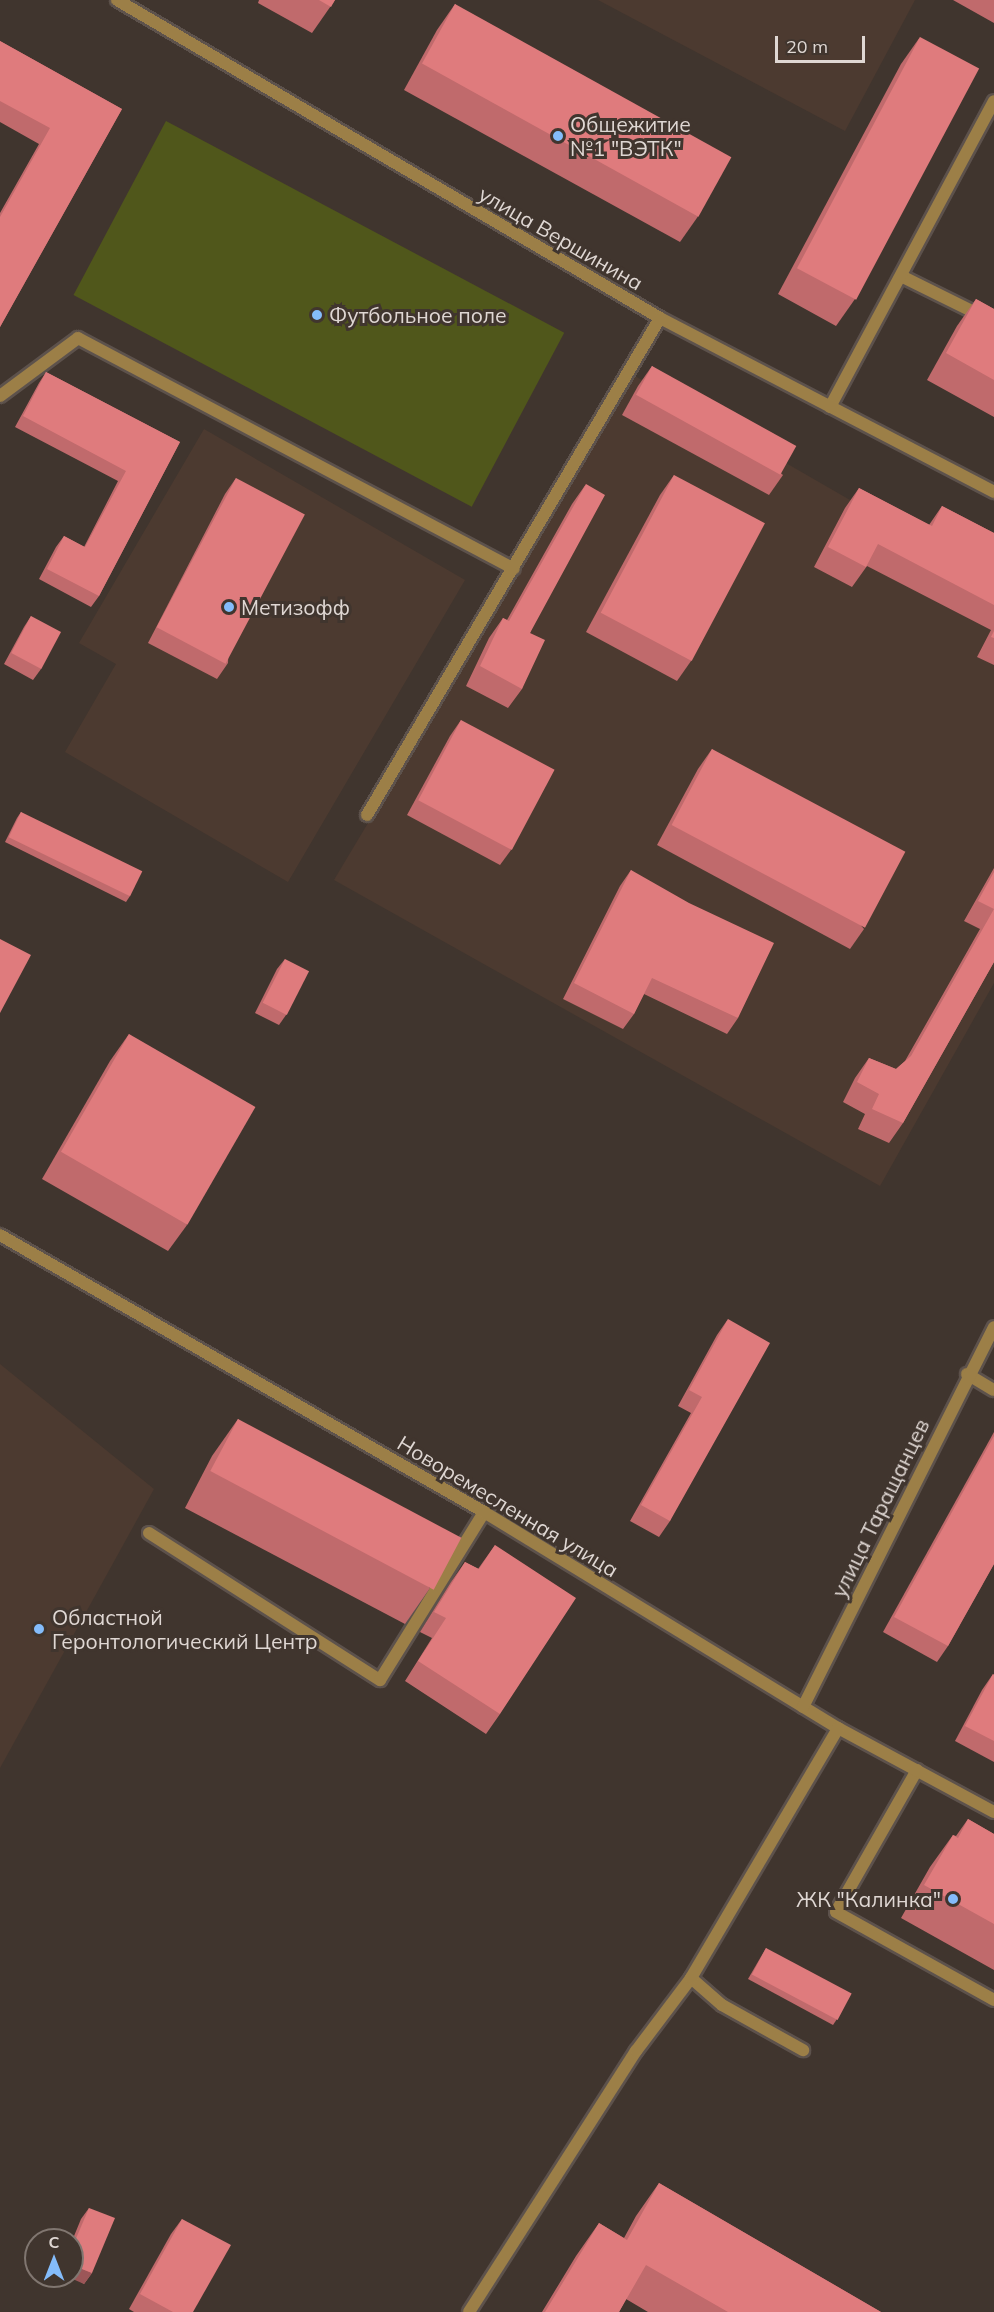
<!DOCTYPE html>
<html>
<head>
<meta charset="utf-8">
<style>
	body { margin:0 }
	#map { position:relative; width:994px; height:2312px; overflow:hidden; background:#40352e; font-family:Mulish,sans-serif }
	div>[style] { position:absolute }
	.built>* { inset:0; background:#4c3a30 }
	.green>* { inset:0; background:#50571b; transform-origin:0 0 }
	.roads { filter:drop-shadow(2px 0 #5d524c) drop-shadow(-2px 0 #5d524c) drop-shadow(0 2px #5d524c) drop-shadow(0 -2px #5d524c) }
	.service>* { height:12px; margin:-6px; padding:0 6px; transform-origin:6px; border-radius:6px; background:#9c7f47 }
	.minor>* { height:12px; margin:-6px; padding:0 6px; transform-origin:6px; border-radius:6px; background:#9c7f47 }
	.wall>* { inset:0; background:#c06a6c }
	.shaded-wall>* { inset:0; background:#9c5658 }
	.building>* { inset:0; background:#df7b7d; transform-origin:0 0 }
	.dots>* { width:16px; height:16px; translate:-50% -50%; box-sizing:border-box; border:3px solid #40352e; border-radius:50% }
	span { translate:-50% -50%; white-space:nowrap; text-align:center; line-height:1.15; -webkit-text-stroke:6px #40352e; paint-order:stroke }
	.poi-label { font-size:21px; color:#dfd7d3 }
	.left { translate:0 -50%; text-align:left }
	.right { translate:-100% -50%; text-align:right }
	.street-label { font-size:21px; color:#dfd7d3 }
	.north { position:absolute; left:24px; top:2228px; width:60px; height:60px; box-sizing:border-box; background:#40352e; border:2px solid #807670; border-radius:50%; rotate:0deg; font-size:16px; font-weight:700; line-height:24px; text-align:center; color:#dfd7d3 }
	.north::after { content:''; display:block; margin:auto; width:21px; height:27px; background:#84bcfb; clip-path:polygon(50% 0,100% 100%,50% 72%,0 100%) }
	.scale { position:absolute; left:775px; top:36px; width:90px; height:27px; box-sizing:border-box; border:3px solid #dfd7d3; border-top:0; padding-left:8px; font-size:18px; line-height:21px; white-space:nowrap; color:#dfd7d3; -webkit-text-stroke:4px #40352e; paint-order:stroke }
</style>
</head>
<body>
<div id="map">
	<div class="built">
		<div style="clip-path:polygon(598px 0,915px 0,845px 131px)"></div>
		<div style="clip-path:polygon(635px 376px,994px 583px,994px 983px,880px 1186px,334px 880px)"></div>
		<div style="clip-path:polygon(204px 429px,465px 580px,288px 882px,65px 752px,116px 664px,79px 643px)"></div>
		<div style="clip-path:polygon(0 1364px,154px 1489px,0 1768px)"></div>
	</div>
	<div class="green">
		<div style="left:166px;top:121px;width:451px;height:197px;rotate:28deg"></div>
	</div>
	<div class="roads">
		<div class="service">
			<div style="left:901px;top:276px;width:104px;rotate:26.3deg"></div>
			<div style="left:0;top:396px;width:97px;rotate:-36.6deg"></div>
			<div style="left:78px;top:338px;width:493px;rotate:27.9deg"></div>
			<div style="left:830px;top:407px;width:347px;rotate:-61.8deg"></div>
			<div style="left:967px;top:1374px;width:31px;rotate:31deg"></div>
			<div style="left:149px;top:1533px;width:274px;rotate:32.5deg"></div>
			<div style="left:380px;top:1680px;width:198px;rotate:-58.2deg"></div>
			<div style="left:917px;top:1770px;width:163px;rotate:119.7deg"></div>
			<div style="left:836px;top:1912px;width:181px;rotate:29.1deg"></div>
			<div style="left:691px;top:1978px;width:41px;rotate:41.1deg"></div>
			<div style="left:722px;top:2005px;width:93px;rotate:29.1deg"></div>
		</div>
		<div class="minor">
			<div style="left:117px;top:0;width:629px;rotate:30.35deg"></div>
			<div style="left:660px;top:318px;width:377px;rotate:27.5deg"></div>
			<div style="left:367px;top:815px;width:577px;rotate:-59.48deg"></div>
			<div style="left:0;top:1235px;width:558px;rotate:29.78deg"></div>
			<div style="left:484px;top:1512px;width:415px;rotate:31.4deg"></div>
			<div style="left:838px;top:1728px;width:177px;rotate:28.3deg"></div>
			<div style="left:803px;top:1707px;width:425px;rotate:-63.3deg"></div>
			<div style="left:469px;top:2312px;width:310px;rotate:-57.4deg"></div>
			<div style="left:636px;top:2051px;width:91px;rotate:-53deg"></div>
			<div style="left:691px;top:1978px;width:290px;rotate:-59.5deg"></div>
		</div>
	</div>
	<div class="wall">
		<div style="clip-path:polygon(259px 0,335px 0,312px 33px,258px 3px)"></div>
		<div style="clip-path:polygon(953px 0,994px 0,994px 23px)"></div>
		<div style="clip-path:polygon(455px 4px,699px 215px,680px 242px,404px 90px,437px 30px)"></div>
		<div style="clip-path:polygon(920px 37px,855px 299px,836px 326px,778px 294px,901px 64px)"></div>
		<div style="clip-path:polygon(0 41px,122px 109px,0 327px,0 213px,39px 144px,0 122px)"></div>
		<div style="clip-path:polygon(976px 299px,994px 309px,994px 417px,927px 380px,957px 326px)"></div>
		<div style="clip-path:polygon(652px 366px,783px 475px,769px 495px,622px 415px,638px 386px)"></div>
		<div style="clip-path:polygon(46px 372px,180px 442px,99px 596px,91px 607px,39px 579px,56px 547px,64px 536px,84px 547px,118px 481px,15px 427px,39px 383px)"></div>
		<div style="clip-path:polygon(674px 475px,691px 661px,677px 681px,586px 632px,660px 495px)"></div>
		<div style="clip-path:polygon(236px 478px,228px 663px,217px 679px,148px 643px,225px 494px)"></div>
		<div style="clip-path:polygon(586px 484px,530px 633px,522px 689px,508px 708px,466px 686px,489px 638px,503px 618px,507px 620px,572px 504px)"></div>
		<div style="clip-path:polygon(859px 488px,929px 525px,942px 506px,994px 533px,994px 665px,977px 657px,991px 630px,867px 566px,852px 587px,814px 567px,845px 508px)"></div>
		<div style="clip-path:polygon(31px 616px,41px 669px,33px 680px,4px 664px,24px 627px)"></div>
		<div style="clip-path:polygon(461px 720px,511px 850px,500px 865px,407px 815px,450px 736px)"></div>
		<div style="clip-path:polygon(712px 749px,864px 929px,850px 949px,657px 845px,698px 769px)"></div>
		<div style="clip-path:polygon(21px 812px,130px 896px,126px 902px,5px 842px,17px 818px)"></div>
		<div style="clip-path:polygon(994px 868px,994px 962px,903px 1123px,889px 1143px,858px 1129px,865px 1114px,843px 1102px,855px 1078px,869px 1058px,896px 1069px,905px 1061px,980px 929px,964px 921px)"></div>
		<div style="clip-path:polygon(631px 870px,738px 1018px,727px 1034px,644px 994px,634px 1014px,623px 1029px,563px 999px,620px 886px)"></div>
		<div style="clip-path:polygon(285px 959px,286px 1015px,279px 1025px,255px 1013px,277px 969px)"></div>
		<div style="clip-path:polygon(129px 1034px,187px 1225px,168px 1251px,42px 1179px,110px 1061px)"></div>
		<div style="clip-path:polygon(728px 1319px,670px 1521px,659px 1537px,630px 1521px,691px 1413px,678px 1406px,717px 1335px)"></div>
		<div style="clip-path:polygon(238px 1419px,430px 1588px,405px 1624px,185px 1508px,212px 1456px)"></div>
		<div style="clip-path:polygon(994px 1432px,994px 1564px,948px 1646px,937px 1662px,883px 1632px)"></div>
		<div style="clip-path:polygon(495px 1545px,500px 1714px,486px 1734px,405px 1681px,432px 1638px,420px 1632px,451px 1582px,465px 1562px,478px 1569px)"></div>
		<div style="clip-path:polygon(993px 1674px,994px 1675px,994px 1762px,955px 1741px,982px 1690px)"></div>
		<div style="clip-path:polygon(968px 1819px,994px 1834px,994px 1970px,901px 1918px,930px 1867px,953px 1835px,956px 1836px)"></div>
		<div style="clip-path:polygon(766px 1948px,837px 2019px,833px 2025px,748px 1979px)"></div>
		<div style="clip-path:polygon(659px 2183px,881px 2312px,648px 2312px,626px 2299px,619px 2312px,542px 2312px,576px 2256px,599px 2223px,624px 2238px,636px 2216px)"></div>
		<div style="clip-path:polygon(89px 2208px,92px 2273px,84px 2284px,72px 2276px,72px 2241px,81px 2219px)"></div>
		<div style="clip-path:polygon(182px 2219px,193px 2312px,134px 2312px,129px 2309px,171px 2234px)"></div>
	</div>
	<div class="shaded-wall">
		<div style="clip-path:polygon(72px 2265px,92px 2273px,84px 2284px,66px 2276px,72px 2276px)"></div>
	</div>
	<div class="building">
		<div style="clip-path:polygon(319px 0,335px 0,331px 7px)"></div>
		<div style="left:455px;top:4px;width:316px;height:68px;rotate:29deg"></div>
		<div style="left:920px;top:37px;width:67px;height:262px;rotate:28deg"></div>
		<div style="clip-path:polygon(0 41px,122px 109px,0 327px,0 217px,50px 128px,0 101px)"></div>
		<div style="clip-path:polygon(976px 299px,994px 309px,994px 380px,946px 353px)"></div>
		<div style="left:652px;top:366px;width:165px;height:33px;rotate:29deg"></div>
		<div style="clip-path:polygon(46px 372px,180px 442px,99px 596px,47px 569px,64px 536px,85px 547px,126px 471px,23px 416px)"></div>
		<div style="left:674px;top:475px;width:103px;height:156px;rotate:28deg"></div>
		<div style="left:236px;top:478px;width:78px;height:169px;rotate:28deg"></div>
		<div style="clip-path:polygon(586px 484px,605px 495px,530px 633px,545px 640px,522px 689px,480px 666px,503px 618px,509px 621px)"></div>
		<div style="clip-path:polygon(859px 488px,932px 526px,942px 506px,994px 533px,994px 605px,878px 544px,866px 567px,828px 547px)"></div>
		<div style="left:31px;top:616px;width:34px;height:42px;rotate:28deg"></div>
		<div style="clip-path:polygon(994px 631px,994px 638px,991px 637px)"></div>
		<div style="left:461px;top:720px;width:106px;height:91px;rotate:28deg"></div>
		<div style="left:712px;top:749px;width:219px;height:86px;rotate:28deg"></div>
		<div style="left:21px;top:812px;width:135px;height:28px;rotate:26deg"></div>
		<div style="clip-path:polygon(631px 870px,689px 903px,774px 943px,738px 1018px,652px 978px,634px 1014px,574px 983px)"></div>
		<div style="clip-path:polygon(994px 872px,994px 962px,903px 1123px,872px 1109px,879px 1094px,857px 1082px,869px 1058px,896px 1069px,911px 1056px,994px 909px,978px 901px)"></div>
		<div style="clip-path:polygon(0 939px,31px 955px,0 1013px)"></div>
		<div style="left:285px;top:959px;width:27px;height:49px;rotate:27deg"></div>
		<div style="left:129px;top:1034px;width:146px;height:136px;rotate:30deg"></div>
		<div style="clip-path:polygon(728px 1319px,770px 1343px,670px 1521px,641px 1505px,702px 1397px,689px 1390px)"></div>
		<div style="left:238px;top:1419px;width:253px;height:59px;rotate:28deg"></div>
		<div style="clip-path:polygon(994px 1436px,994px 1564px,948px 1646px,894px 1617px)"></div>
		<div style="clip-path:polygon(495px 1545px,576px 1598px,500px 1714px,418px 1661px,446px 1618px,434px 1612px,465px 1562px,479px 1569px)"></div>
		<div style="clip-path:polygon(993px 1674px,994px 1675px,994px 1741px,965px 1726px)"></div>
		<div style="clip-path:polygon(968px 1819px,994px 1834px,994px 1924px,924px 1885px,953px 1835px,958px 1838px)"></div>
		<div style="left:766px;top:1948px;width:97px;height:30px;rotate:28deg"></div>
		<div style="clip-path:polygon(659px 2183px,881px 2312px,728px 2312px,646px 2265px,619px 2312px,545px 2312px,599px 2223px,627px 2240px)"></div>
		<div style="clip-path:polygon(89px 2208px,115px 2218px,92px 2273px,72px 2265px,72px 2248px)"></div>
		<div style="clip-path:polygon(182px 2219px,231px 2245px,193px 2312px,173px 2312px,140px 2294px)"></div>
	</div>
	<div class="dots">
		<div style="left:558px;top:136px;background:#84bcfb"></div>
		<div style="left:317px;top:315px;background:#84bcfb"></div>
		<div style="left:229px;top:607px;background:#84bcfb"></div>
		<div style="left:39px;top:1629px;background:#84bcfb"></div>
		<div style="left:953px;top:1899px;background:#84bcfb"></div>
	</div>
	<div class="poi-label">
		<span class="left" style="left:570px;top:136px">Общежитие<br>№1 "ВЭТК"</span>
		<span class="left" style="left:329px;top:315px">Футбольное поле</span>
		<span class="left" style="left:241px;top:607px">Метизофф</span>
		<span class="left" style="left:52px;top:1629px">Областной<br>Геронтологический Центр</span>
		<span class="right" style="left:941px;top:1899px">ЖК "Калинка"</span>
	</div>
	<div class="street-label">
		<span style="left:561px;top:238px;rotate:30deg">улица Вершинина</span>
		<span style="left:508px;top:1506px;rotate:31deg">Новоремесленная улица</span>
		<span style="left:880px;top:1508px;rotate:-64deg">улица Таращанцев</span>
	</div>
	<div class="north">С</div>
	<div class="scale">20 m</div>
</div>
</body>
</html>
